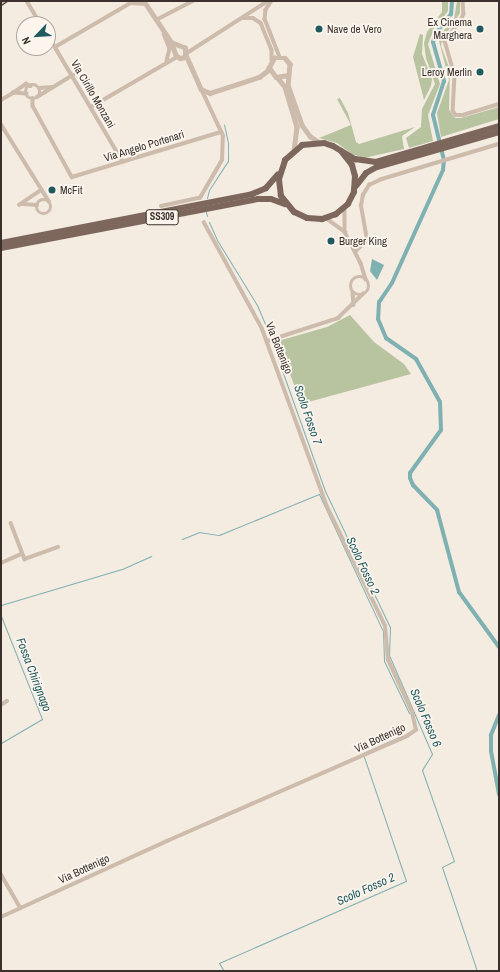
<!DOCTYPE html>
<html>
<head>
<meta charset="utf-8">
<style>
	body { margin:0 }
	#map { position:relative; width:500px; height:972px; overflow:hidden; background:#f4ebe1; font-family:"Archivo Narrow",sans-serif }
	div>[style] { position:absolute }
	.green>* { inset:0; background:#b8c4a0 }
	.water>* { inset:0; background:#7fb0b2 }
	.stream>* { height:1px; margin:-0.5px; padding:0 0.5px; transform-origin:0.5px; border-radius:0.5px; background:#7fb0b2 }
	.canal>* { height:4px; margin:-2px; padding:0 2px; transform-origin:2px; border-radius:2px; background:#7fb0b2 }
	.minor>* { height:3.5px; margin:-1.75px; padding:0 1.75px; transform-origin:1.75px; border-radius:1.75px; background:#cdbbac }
	.minor>.ring { margin:-1.75px; padding:0; box-sizing:content-box; background:none; border:3.5px solid #cdbbac; border-radius:50% }
	.tertiary>* { height:4.5px; margin:-2.25px; padding:0 2.25px; transform-origin:2.25px; border-radius:2.25px; background:#cdbbac }
	.primary>* { height:6px; margin:-3px; padding:0 3px; transform-origin:3px; border-radius:3px; background:#7d675c }
	.tram>* { height:1px; margin:-0.5px; padding:0 0.5px; transform-origin:0.5px; border-radius:0.5px; background:#3b302b }
	.dots>* { width:11px; height:11px; translate:-50% -50%; box-sizing:border-box; border:2px solid #fbf5ee; border-radius:50% }
	span { translate:-50% -50%; white-space:nowrap; text-align:center; line-height:1.15; -webkit-text-stroke:3.5px #fbf5ee; paint-order:stroke }
	.shield-label span { padding:1px 3px; background:#fbf5ee; border:1px solid; border-radius:3px; -webkit-text-stroke-width:0 }
	.shield-label { font-size:10px; color:#3b302b; font-weight:700 }
	.poi-label { font-size:11px; color:#3b302b }
	.right { translate:-100% -50%; text-align:right }
	.left { translate:0 -50%; text-align:left }
	.street-label { font-size:11px; color:#3b302b }
	.water-label { font-size:12px; color:#1f5a5e; font-style:italic }
	.frame { position:absolute; inset:0; border:2px solid #3b302b; pointer-events:none }
	.north { position:absolute; left:16px; top:16px; width:40px; height:40px; box-sizing:border-box; background:#fbf5ee; border:1px solid #aea6a0; border-radius:50%; rotate:245deg; font-size:11px; font-weight:700; line-height:16px; text-align:center; color:#3b302b }
	.north::after { content:''; display:block; margin:auto; width:14px; height:18px; background:#1f5a5e; clip-path:polygon(50% 0,100% 100%,50% 72%,0 100%) }
</style>
</head>
<body>
<div id="map">
	<div class="green">
		<div style="clip-path:polygon(442px 1px,448px 1px,448px 11px,434px 29px,428px 44px,440px 84px,428px 115px,433px 141px,409px 148px,406px 138px,421px 127px,422px 109px,435px 84px,426px 58px,424px 43px,427px 32px,442px 12px)"></div>
		<div style="clip-path:polygon(457px 1px,460px 1px,460px 13px,442px 40px,441px 46px,450px 70px,449px 110px,455px 118px,461px 118px,499px 107px,499px 119px,441px 137px,437px 113px,449px 80px,438px 37px,454px 19px)"></div>
		<div style="clip-path:polygon(420px 34px,423px 35px,422px 54px,432px 79px,431px 86px,424px 100px,413px 57px)"></div>
		<div style="clip-path:polygon(340px 98px,348px 113px,356px 142px,359px 144px,415px 127px,402px 136px,404px 149px,364px 158px,352px 154px,337px 143px,319px 138px,351px 125px,337px 99px)"></div>
		<div style="clip-path:polygon(350px 315px,374px 342px,404px 364px,411px 374px,301px 404px,278px 341px,327px 327px)"></div>
	</div>
	<div class="water">
		<div style="clip-path:polygon(372px 259px,384px 265px,377px 280px,370px 271px)"></div>
	</div>
	<div class="stream">
		<div style="left:207px;top:198px;width:8px;rotate:-76deg"></div>
		<div style="left:209px;top:190px;width:35px;rotate:-57deg"></div>
		<div style="left:228px;top:161px;width:18px;rotate:-90deg"></div>
		<div style="left:228px;top:143px;width:19px;rotate:-102deg"></div>
		<div style="left:206px;top:212px;width:4px;rotate:76deg"></div>
		<div style="left:209px;top:222px;width:20px;rotate:66deg"></div>
		<div style="left:217px;top:240px;width:76px;rotate:58.4deg"></div>
		<div style="left:257px;top:305px;width:33px;rotate:67deg"></div>
		<div style="left:273px;top:345px;width:155px;rotate:70.4deg"></div>
		<div style="left:325px;top:491px;width:151px;rotate:64.5deg"></div>
		<div style="left:390px;top:627px;width:28px;rotate:92deg"></div>
		<div style="left:389px;top:655px;width:108px;rotate:66.5deg"></div>
		<div style="left:432px;top:754px;width:19px;rotate:122deg"></div>
		<div style="left:422px;top:770px;width:96px;rotate:70.6deg"></div>
		<div style="left:454px;top:861px;width:13px;rotate:153deg"></div>
		<div style="left:442px;top:867px;width:3px;rotate:72deg"></div>
		<div style="left:443px;top:870px;width:107px;rotate:71.4deg"></div>
		<div style="left:182px;top:539px;width:18px;rotate:-22deg"></div>
		<div style="left:199px;top:532px;width:20px;rotate:9deg"></div>
		<div style="left:219px;top:535px;width:108px;rotate:-22.3deg"></div>
		<div style="left:319px;top:494px;width:151px;rotate:65deg"></div>
		<div style="left:383px;top:631px;width:30px;rotate:88deg"></div>
		<div style="left:384px;top:661px;width:58px;rotate:64.3deg"></div>
		<div style="left:1px;top:605px;width:126px;rotate:-16.6deg"></div>
		<div style="left:122px;top:569px;width:32px;rotate:-24deg"></div>
		<div style="left:1px;top:616px;width:111px;rotate:68.3deg"></div>
		<div style="left:42px;top:719px;width:48px;rotate:149.7deg"></div>
		<div style="left:363px;top:753px;width:42px;rotate:-24.1deg"></div>
		<div style="left:224px;top:971px;width:9px;rotate:-122deg"></div>
		<div style="left:219px;top:963px;width:204px;rotate:-23.7deg"></div>
		<div style="left:406px;top:881px;width:131px;rotate:-108.7deg"></div>
	</div>
	<div class="canal">
		<div style="left:452px;top:1px;width:13px;rotate:94deg"></div>
		<div style="left:451px;top:14px;width:23px;rotate:128deg"></div>
		<div style="left:437px;top:32px;width:11px;rotate:112deg"></div>
		<div style="left:433px;top:42px;width:41px;rotate:74.2deg"></div>
		<div style="left:444px;top:81px;width:36px;rotate:108deg"></div>
		<div style="left:433px;top:115px;width:46px;rotate:76.3deg"></div>
		<div style="left:444px;top:160px;width:10px;rotate:96deg"></div>
		<div style="left:443px;top:170px;width:124px;rotate:114.3deg"></div>
		<div style="left:392px;top:283px;width:23px;rotate:124deg"></div>
		<div style="left:379px;top:302px;width:17px;rotate:93deg"></div>
		<div style="left:378px;top:319px;width:21px;rotate:67deg"></div>
		<div style="left:386px;top:338px;width:37px;rotate:35deg"></div>
		<div style="left:416px;top:359px;width:49px;rotate:60.8deg"></div>
		<div style="left:440px;top:402px;width:28px;rotate:88deg"></div>
		<div style="left:441px;top:430px;width:53px;rotate:125.8deg"></div>
		<div style="left:410px;top:473px;width:5px;rotate:90deg"></div>
		<div style="left:410px;top:478px;width:8px;rotate:67deg"></div>
		<div style="left:413px;top:485px;width:35px;rotate:46deg"></div>
		<div style="left:437px;top:510px;width:85px;rotate:75deg"></div>
		<div style="left:459px;top:592px;width:68px;rotate:54deg"></div>
		<div style="left:499px;top:715px;width:22px;rotate:112deg"></div>
		<div style="left:491px;top:735px;width:16px;rotate:90deg"></div>
		<div style="left:491px;top:751px;width:44px;rotate:79.5deg"></div>
	</div>
	<div class="minor">
		<div style="left:27px;top:1px;width:27px;rotate:59deg"></div>
		<div style="left:272px;top:1px;width:11px;rotate:124deg"></div>
		<div style="left:266px;top:10px;width:9px;rotate:96deg"></div>
		<div style="left:265px;top:19px;width:41px;rotate:68.5deg"></div>
		<div style="left:463px;top:1px;width:13px;rotate:86deg"></div>
		<div style="left:464px;top:14px;width:8px;rotate:113deg"></div>
		<div style="left:461px;top:21px;width:26px;rotate:129deg"></div>
		<div style="left:445px;top:41px;width:35px;rotate:74deg"></div>
		<div style="left:455px;top:75px;width:36px;rotate:93deg"></div>
		<div style="left:453px;top:111px;width:5px;rotate:53deg"></div>
		<div style="left:456px;top:115px;width:7px"></div>
		<div style="left:463px;top:115px;width:38px;rotate:-17deg"></div>
		<div style="left:131px;top:3px;width:15px;rotate:4deg"></div>
		<div style="left:243px;top:18px;width:10px"></div>
		<div style="left:253px;top:18px;width:9px;rotate:32deg"></div>
		<div style="left:261px;top:23px;width:29px;rotate:68deg"></div>
		<div style="left:272px;top:50px;width:10px;rotate:90deg"></div>
		<div style="left:156px;top:20px;width:42px;rotate:-27.2deg"></div>
		<div style="left:164px;top:34px;width:16px;rotate:68deg"></div>
		<div style="left:170px;top:49px;width:12px;rotate:104deg"></div>
		<div style="left:48px;top:35px;width:147px;rotate:59.4deg"></div>
		<div style="left:55px;top:47px;width:91px;rotate:-30.2deg"></div>
		<div style="left:187px;top:53px;width:96px;rotate:-32.7deg"></div>
		<div class="ring" style="left:26px;top:85px;width:10.5px;height:10.5px"></div>
		<div style="left:39px;top:88px;width:14px;rotate:-4deg"></div>
		<div style="left:27px;top:94px;width:14px;rotate:-176deg"></div>
		<div style="left:13px;top:93px;width:16px;rotate:-35deg"></div>
		<div style="left:26px;top:84px;width:5px;rotate:22deg"></div>
		<div style="left:37px;top:97px;width:42px;rotate:-31.4deg"></div>
		<div style="left:33px;top:98px;width:8px;rotate:90deg"></div>
		<div style="left:33px;top:106px;width:81px;rotate:61.2deg"></div>
		<div style="left:72px;top:177px;width:156px;rotate:-16.8deg"></div>
		<div style="left:1px;top:100px;width:14px;rotate:-30deg"></div>
		<div style="left:91px;top:107px;width:99px;rotate:-30.2deg"></div>
		<div style="left:1px;top:124px;width:91px;rotate:58.1deg"></div>
		<div class="ring" style="left:37px;top:200px;width:10.5px;height:10.5px"></div>
		<div style="left:23px;top:204px;width:14px;rotate:4deg"></div>
		<div style="left:19px;top:205px;width:25px;rotate:-34deg"></div>
		<div style="left:161px;top:206px;width:40px;rotate:-12deg"></div>
		<div style="left:200px;top:198px;width:44px;rotate:-59.9deg"></div>
		<div style="left:222px;top:160px;width:24px;rotate:-88deg"></div>
		<div style="left:223px;top:136px;width:52px;rotate:-115.1deg"></div>
		<div style="left:345px;top:207px;width:24px;rotate:90deg"></div>
		<div style="left:326px;top:218px;width:24px;rotate:36deg"></div>
		<div style="left:345px;top:232px;width:35px;rotate:63deg"></div>
		<div style="left:361px;top:263px;width:17px;rotate:73deg"></div>
		<div style="left:356px;top:251px;width:16px;rotate:-45deg"></div>
		<div style="left:367px;top:240px;width:35px;rotate:-100deg"></div>
		<div style="left:361px;top:206px;width:11px;rotate:-80deg"></div>
		<div style="left:363px;top:195px;width:12px;rotate:-59deg"></div>
		<div style="left:369px;top:185px;width:14px;rotate:-25deg"></div>
		<div style="left:382px;top:179px;width:122px;rotate:-16.7deg"></div>
		<div class="ring" style="left:351px;top:277px;width:14.5px;height:14.5px"></div>
		<div style="left:353px;top:292px;width:13px;rotate:86deg"></div>
		<div style="left:267px;top:341px;width:75px;rotate:-17.9deg"></div>
		<div style="left:338px;top:318px;width:35px;rotate:-44deg"></div>
		<div style="left:11px;top:523px;width:39px;rotate:69deg"></div>
		<div style="left:25px;top:559px;width:35px;rotate:-20deg"></div>
		<div style="left:1px;top:563px;width:22px;rotate:-24deg"></div>
		<div style="left:1px;top:705px;width:7px;rotate:-34deg"></div>
		<div style="left:1px;top:874px;width:39px;rotate:60deg"></div>
		<div style="left:1px;top:917px;width:183px;rotate:-24.6deg"></div>
		<div style="left:167px;top:841px;width:262px;rotate:-23.6deg"></div>
		<div style="left:407px;top:736px;width:11px;rotate:-34deg"></div>
		<div style="left:416px;top:730px;width:18px;rotate:-103deg"></div>
		<div style="left:412px;top:712px;width:57px;rotate:-114.8deg"></div>
		<div style="left:388px;top:660px;width:34px;rotate:-95deg"></div>
		<div style="left:385px;top:626px;width:132px;rotate:-116deg"></div>
		<div style="left:327px;top:507px;width:189px;rotate:-110.1deg"></div>
		<div style="left:262px;top:329px;width:121px;rotate:-118.7deg"></div>
	</div>
	<div class="tertiary">
		<div style="left:144px;top:1px;width:50px;rotate:56.3deg"></div>
		<div style="left:172px;top:43px;width:13px;rotate:72deg"></div>
		<div style="left:176px;top:55px;width:5px;rotate:37deg"></div>
		<div style="left:180px;top:58px;width:5px;rotate:-11deg"></div>
		<div style="left:185px;top:57px;width:9px;rotate:-90deg"></div>
		<div style="left:185px;top:48px;width:14px;rotate:-159deg"></div>
		<div style="left:1px;top:2px;width:2px;rotate:-27deg"></div>
		<div style="left:186px;top:55px;width:37px;rotate:66deg"></div>
		<div style="left:201px;top:89px;width:10px;rotate:24deg"></div>
		<div style="left:210px;top:93px;width:52px;rotate:-18.1deg"></div>
		<div style="left:259px;top:77px;width:10px;rotate:-37deg"></div>
		<div style="left:267px;top:71px;width:15px;rotate:-62deg"></div>
		<div style="left:274px;top:58px;width:11px"></div>
		<div style="left:285px;top:58px;width:8px;rotate:50deg"></div>
		<div style="left:290px;top:64px;width:21px;rotate:95deg"></div>
		<div style="left:288px;top:85px;width:42px;rotate:70.7deg"></div>
		<div style="left:302px;top:125px;width:14px;rotate:54deg"></div>
		<div style="left:310px;top:136px;width:12px;rotate:35deg"></div>
		<div style="left:269px;top:67px;width:12px;rotate:55deg"></div>
		<div style="left:276px;top:77px;width:12px;rotate:-9deg"></div>
		<div style="left:278px;top:78px;width:11px;rotate:52deg"></div>
		<div style="left:285px;top:87px;width:42px;rotate:73.3deg"></div>
		<div style="left:297px;top:127px;width:23px;rotate:97deg"></div>
	</div>
	<div class="primary">
		<div style="left:341px;top:151px;width:18px;rotate:52deg"></div>
		<div style="left:352px;top:165px;width:11px;rotate:75deg"></div>
		<div style="left:355px;top:176px;width:16px;rotate:94deg"></div>
		<div style="left:354px;top:192px;width:13px;rotate:117deg"></div>
		<div style="left:348px;top:204px;width:16px;rotate:140deg"></div>
		<div style="left:336px;top:214px;width:15px;rotate:160deg"></div>
		<div style="left:322px;top:219px;width:15px;rotate:-176deg"></div>
		<div style="left:307px;top:218px;width:14px;rotate:-155deg"></div>
		<div style="left:294px;top:212px;width:21px;rotate:-129deg"></div>
		<div style="left:281px;top:196px;width:17px;rotate:-97deg"></div>
		<div style="left:279px;top:179px;width:20px;rotate:-72deg"></div>
		<div style="left:285px;top:160px;width:23px;rotate:-41deg"></div>
		<div style="left:302px;top:145px;width:22px;rotate:-5deg"></div>
		<div style="left:324px;top:143px;width:9px;rotate:18deg"></div>
		<div style="left:333px;top:146px;width:26px;rotate:31deg"></div>
		<div style="left:355px;top:159px;width:21px;rotate:8deg"></div>
		<div style="left:376px;top:162px;width:128px;rotate:-16.3deg"></div>
		<div style="left:356px;top:186px;width:16px;rotate:-52deg"></div>
		<div style="left:366px;top:173px;width:13px;rotate:-29deg"></div>
		<div style="left:377px;top:167px;width:127px;rotate:-16deg"></div>
		<div style="left:1px;top:243px;width:256px;rotate:-11deg"></div>
		<div style="left:252px;top:194px;width:15px;rotate:-23deg"></div>
		<div style="left:266px;top:188px;width:18px;rotate:-49deg"></div>
		<div style="left:1px;top:248px;width:262px;rotate:-10.8deg"></div>
		<div style="left:258px;top:199px;width:13px"></div>
		<div style="left:271px;top:199px;width:15px;rotate:20deg"></div>
	</div>
	<div class="tram">
		<div style="left:1px;top:5px;width:7px;rotate:-34deg"></div>
	</div>
	<div class="dots">
		<div style="left:319px;top:29px;background:#1f5a5e"></div>
		<div style="left:480px;top:29px;background:#1f5a5e"></div>
		<div style="left:480px;top:72px;background:#1f5a5e"></div>
		<div style="left:52px;top:190px;background:#1f5a5e"></div>
		<div style="left:331px;top:241px;background:#1f5a5e"></div>
	</div>
	<div class="shield-label">
		<span style="left:162px;top:217px">SS309</span>
	</div>
	<div class="poi-label">
		<span class="right" style="left:472px;top:29px">Ex Cinema<br>Marghera</span>
		<span class="left" style="left:327px;top:29px">Nave de Vero</span>
		<span class="right" style="left:472px;top:72px">Leroy Merlin</span>
		<span class="left" style="left:60px;top:190px">McFit</span>
		<span class="left" style="left:339px;top:241px">Burger King</span>
	</div>
	<div class="street-label">
		<span style="left:93px;top:94px;rotate:60deg">Via Cirillo Monzani</span>
		<span style="left:144px;top:146px;rotate:-17deg">Via Angelo Portenari</span>
		<span style="left:279px;top:348px;rotate:68deg">Via Bottenigo</span>
		<span style="left:380px;top:738px;rotate:-25deg">Via Bottenigo</span>
		<span style="left:84px;top:869px;rotate:-25deg">Via Bottenigo</span>
	</div>
	<div class="water-label">
		<span style="left:307px;top:415px;rotate:71deg">Scolo Fosso 7</span>
		<span style="left:362px;top:566px;rotate:65deg">Scolo Fosso 2</span>
		<span style="left:33px;top:675px;rotate:69deg">Fossa Chirignago</span>
		<span style="left:425px;top:718px;rotate:67deg">Scolo Fosso 6</span>
		<span style="left:366px;top:890px;rotate:-24deg">Scolo Fosso 2</span>
	</div>
	<div class="frame"></div>
	<div class="north">N</div>
</div>
</body>
</html>
